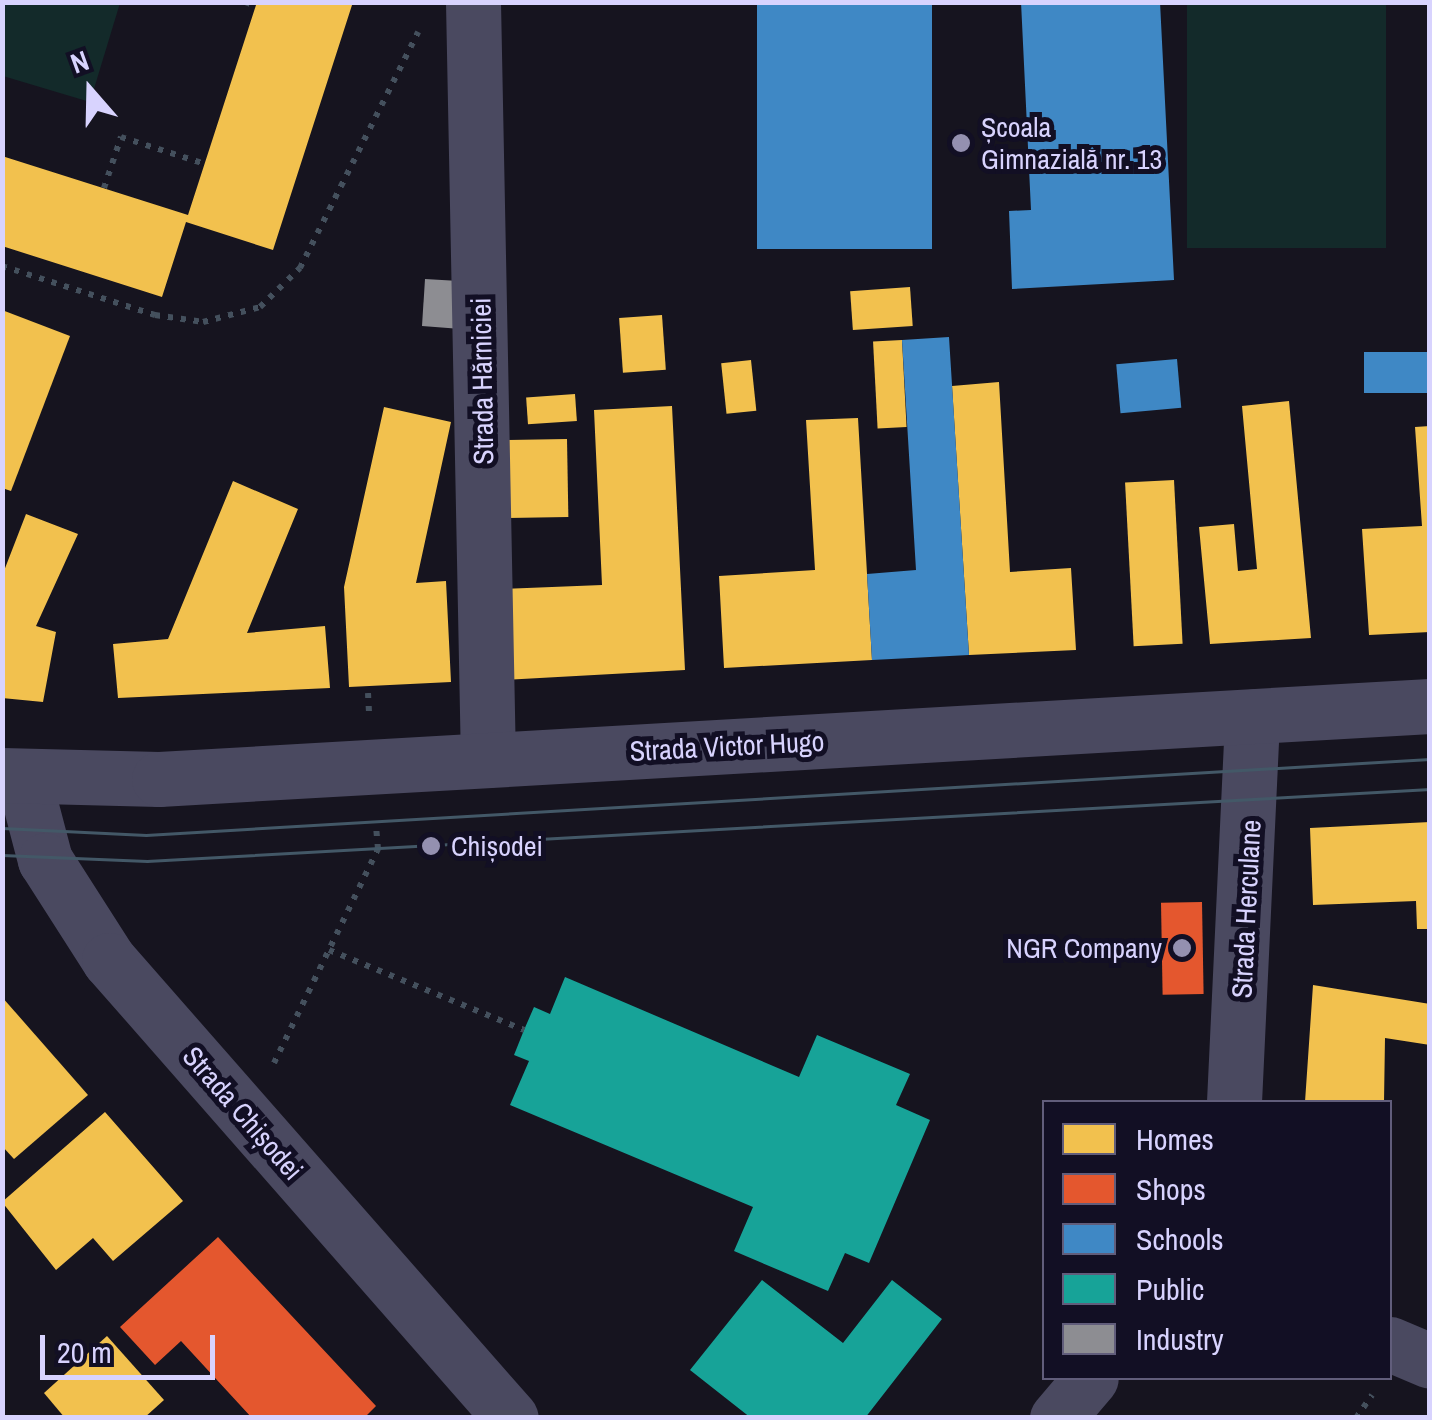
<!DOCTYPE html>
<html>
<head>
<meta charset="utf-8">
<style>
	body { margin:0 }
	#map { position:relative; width:1432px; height:1420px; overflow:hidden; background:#16141f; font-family:"Archivo Narrow",sans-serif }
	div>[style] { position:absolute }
	.green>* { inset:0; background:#132a2a; transform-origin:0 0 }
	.homes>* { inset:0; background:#f2c14e; transform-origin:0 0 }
	.shops>* { inset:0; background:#e4572e; transform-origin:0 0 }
	.schools>* { inset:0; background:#3f88c5; transform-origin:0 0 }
	.public>* { inset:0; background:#17a398 }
	.industry>* { inset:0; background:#8d8d92 }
	.path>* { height:6px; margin-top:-3px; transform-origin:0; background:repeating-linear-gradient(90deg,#44505d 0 5px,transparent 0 13px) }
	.minor>* { height:55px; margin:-27.5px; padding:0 27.5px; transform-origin:27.5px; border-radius:27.5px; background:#4a4960 }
	.tertiary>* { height:55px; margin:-27.5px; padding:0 27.5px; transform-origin:27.5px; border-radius:27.5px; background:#4a4960 }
	.tram>* { height:2.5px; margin:-1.25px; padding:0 1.25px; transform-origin:1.25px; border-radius:1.25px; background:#435867 }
	.dots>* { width:28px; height:28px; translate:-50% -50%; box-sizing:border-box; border:5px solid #120f24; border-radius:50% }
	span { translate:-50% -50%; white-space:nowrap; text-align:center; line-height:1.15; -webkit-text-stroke:10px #120f24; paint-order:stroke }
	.poi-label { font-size:28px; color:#d8d3fe }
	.left { translate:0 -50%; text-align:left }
	.right { translate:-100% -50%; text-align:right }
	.street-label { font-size:28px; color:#d8d3fe }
	.frame { position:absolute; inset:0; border:5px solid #d8d3fe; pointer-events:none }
	.legend { position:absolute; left:1042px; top:1100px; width:350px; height:280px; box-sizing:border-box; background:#120f24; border:2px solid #615d7b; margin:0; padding:12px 18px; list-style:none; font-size:30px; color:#d8d3fe }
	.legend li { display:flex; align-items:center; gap:20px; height:50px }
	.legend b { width:50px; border:2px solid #615d7b }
	.north { position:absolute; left:40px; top:40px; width:100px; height:100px; -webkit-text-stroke:8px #120f24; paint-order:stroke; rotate:340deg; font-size:28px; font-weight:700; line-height:40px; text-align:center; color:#d8d3fe }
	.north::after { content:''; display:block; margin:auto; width:35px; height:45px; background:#d8d3fe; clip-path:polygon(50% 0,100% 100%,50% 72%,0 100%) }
	.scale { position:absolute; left:40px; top:1335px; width:175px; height:45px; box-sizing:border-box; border:5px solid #d8d3fe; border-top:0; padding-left:12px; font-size:30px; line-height:35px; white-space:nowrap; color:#d8d3fe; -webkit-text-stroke:8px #120f24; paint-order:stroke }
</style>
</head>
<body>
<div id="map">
	<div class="green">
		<div style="clip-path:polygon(2px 3px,120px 3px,90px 102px,3px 76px)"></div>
		<div style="left:1187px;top:3px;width:199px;height:245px"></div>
	</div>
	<div class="homes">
		<div style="clip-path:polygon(257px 2px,353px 2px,273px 250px,186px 222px,162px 297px,2px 246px,2px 156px,188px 215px)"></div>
		<div style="left:910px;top:287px;width:39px;height:60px;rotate:86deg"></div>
		<div style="clip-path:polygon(2px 310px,70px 336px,11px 491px,2px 488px)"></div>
		<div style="left:662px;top:315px;width:55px;height:43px;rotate:86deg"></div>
		<div style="left:902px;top:340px;width:87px;height:29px;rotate:87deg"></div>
		<div style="left:751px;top:360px;width:51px;height:30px;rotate:84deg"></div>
		<div style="clip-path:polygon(999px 382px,1010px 572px,1071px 568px,1076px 650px,969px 655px,952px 386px)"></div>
		<div style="left:575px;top:394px;width:27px;height:49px;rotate:86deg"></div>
		<div style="clip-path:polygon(1289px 401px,1311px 638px,1210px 644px,1199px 527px,1234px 524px,1238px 571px,1257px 569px,1242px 406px)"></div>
		<div style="clip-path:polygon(672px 406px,685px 670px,505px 680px,504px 589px,602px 585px,594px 410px)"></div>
		<div style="clip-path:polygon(384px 407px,451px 422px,416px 583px,446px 581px,451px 682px,349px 687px,344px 587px)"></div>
		<div style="clip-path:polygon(858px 418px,872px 660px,724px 668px,719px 576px,815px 570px,806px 420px)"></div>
		<div style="clip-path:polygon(1430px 426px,1430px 632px,1369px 635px,1362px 529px,1422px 526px,1415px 427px)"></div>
		<div style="left:567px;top:439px;width:78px;height:65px;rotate:89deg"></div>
		<div style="left:1174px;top:480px;width:164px;height:49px;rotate:87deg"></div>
		<div style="clip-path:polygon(233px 481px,298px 509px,247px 633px,325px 626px,330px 688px,118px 698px,113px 644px,168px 639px)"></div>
		<div style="clip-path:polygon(26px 514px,78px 534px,36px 626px,56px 632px,43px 702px,2px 698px,2px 576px)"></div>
		<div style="clip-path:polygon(1430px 822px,1430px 929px,1417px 929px,1416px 901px,1313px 905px,1310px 828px)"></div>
		<div style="clip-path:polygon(1313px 985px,1430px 1004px,1430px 1045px,1385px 1038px,1384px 1102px,1305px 1102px)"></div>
		<div style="clip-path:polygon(2px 997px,88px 1095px,14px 1159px,2px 1146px)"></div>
		<div style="clip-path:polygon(105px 1112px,183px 1201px,113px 1261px,93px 1238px,56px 1270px,2px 1202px)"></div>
		<div style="clip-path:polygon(107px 1336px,164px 1400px,144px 1418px,65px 1418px,44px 1393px)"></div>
	</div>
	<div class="shops">
		<div style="left:1202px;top:902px;width:92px;height:41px;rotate:89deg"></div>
		<div style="clip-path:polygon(218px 1237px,376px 1406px,364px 1418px,252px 1418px,181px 1341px,155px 1365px,120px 1327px)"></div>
	</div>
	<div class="schools">
		<div style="left:757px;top:2px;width:175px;height:247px"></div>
		<div style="clip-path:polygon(1021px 2px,1160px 2px,1174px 280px,1012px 289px,1009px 211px,1031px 210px)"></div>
		<div style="clip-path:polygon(949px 337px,969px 655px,872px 660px,867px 574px,916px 570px,902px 340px)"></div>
		<div style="left:1430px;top:352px;width:41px;height:66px;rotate:90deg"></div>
		<div style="left:1177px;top:359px;width:49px;height:61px;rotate:85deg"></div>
	</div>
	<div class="public">
		<div style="clip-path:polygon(565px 977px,799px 1077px,817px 1035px,910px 1074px,896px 1105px,930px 1120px,869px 1263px,845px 1253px,828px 1291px,734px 1251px,753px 1207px,510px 1105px,529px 1061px,514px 1055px,524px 1030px,534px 1007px,550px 1014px)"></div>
		<div style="clip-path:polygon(762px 1280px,843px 1343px,892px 1280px,942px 1319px,865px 1418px,751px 1418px,690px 1370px)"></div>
	</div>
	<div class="industry">
		<div style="clip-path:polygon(425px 279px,459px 281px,461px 329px,422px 326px)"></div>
	</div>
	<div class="path">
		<div style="left:245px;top:2px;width:12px;rotate:20deg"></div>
		<div style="left:104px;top:188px;width:54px;rotate:-71.6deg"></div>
		<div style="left:121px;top:137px;width:88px;rotate:17.8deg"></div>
		<div style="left:2px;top:266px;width:161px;rotate:17.8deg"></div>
		<div style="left:155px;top:315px;width:49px;rotate:8.3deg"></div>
		<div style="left:203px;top:322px;width:59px;rotate:-14.7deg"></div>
		<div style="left:260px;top:307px;width:56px;rotate:-44.3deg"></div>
		<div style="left:300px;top:268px;width:264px;rotate:-63.4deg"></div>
		<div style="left:368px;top:693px;width:19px;rotate:87deg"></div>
		<div style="left:329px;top:950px;width:211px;rotate:22.3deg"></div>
		<div style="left:274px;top:1063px;width:238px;rotate:-64.1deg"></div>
		<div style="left:378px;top:849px;width:25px;rotate:-95deg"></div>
		<div style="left:1356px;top:1418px;width:28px;rotate:-55deg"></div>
	</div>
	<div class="minor">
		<div style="left:473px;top:2px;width:758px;rotate:88.87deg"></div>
		<div style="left:24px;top:780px;width:83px;rotate:75.3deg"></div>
		<div style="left:45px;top:860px;width:119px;rotate:57.4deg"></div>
		<div style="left:109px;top:960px;width:609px;rotate:48.73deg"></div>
		<div style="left:1234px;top:1102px;width:386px;rotate:-87.3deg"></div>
		<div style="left:1390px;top:1344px;width:43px;rotate:23deg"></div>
		<div style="left:1057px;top:1418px;width:52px;rotate:-49.6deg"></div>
	</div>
	<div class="tertiary">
		<div style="left:2px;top:775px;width:157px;rotate:1.5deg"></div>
		<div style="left:159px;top:779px;width:1273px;rotate:-3.29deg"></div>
	</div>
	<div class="tram">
		<div style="left:2px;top:828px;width:144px;rotate:2.8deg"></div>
		<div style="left:146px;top:835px;width:1286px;rotate:-3.39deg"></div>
		<div style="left:2px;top:855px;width:145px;rotate:2.4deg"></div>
		<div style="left:147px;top:861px;width:1285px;rotate:-3.21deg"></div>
	</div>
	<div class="dots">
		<div style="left:961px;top:143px;background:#9490b0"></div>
		<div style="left:431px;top:846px;background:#9490b0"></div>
		<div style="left:1182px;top:948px;background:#9490b0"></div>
	</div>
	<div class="poi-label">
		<span class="left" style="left:981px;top:143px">Școala<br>Gimnazială nr. 13</span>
		<span class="left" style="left:451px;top:846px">Chișodei</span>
		<span class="right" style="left:1162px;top:948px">NGR Company</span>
	</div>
	<div class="street-label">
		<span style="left:482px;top:381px;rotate:-91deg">Strada Hărniciei</span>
		<span style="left:727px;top:746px;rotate:-3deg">Strada Victor Hugo</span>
		<span style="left:1246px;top:909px;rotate:-87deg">Strada Herculane</span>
		<span style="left:243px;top:1113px;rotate:49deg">Strada Chișodei</span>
	</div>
	<div class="frame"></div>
	<ul class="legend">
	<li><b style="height:28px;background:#f2c14e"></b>Homes</li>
	<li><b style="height:28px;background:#e4572e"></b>Shops</li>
	<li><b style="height:28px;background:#3f88c5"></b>Schools</li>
	<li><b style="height:28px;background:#17a398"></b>Public</li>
	<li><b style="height:28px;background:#8d8d92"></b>Industry</li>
	</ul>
	<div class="north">N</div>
	<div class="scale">20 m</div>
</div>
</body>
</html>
